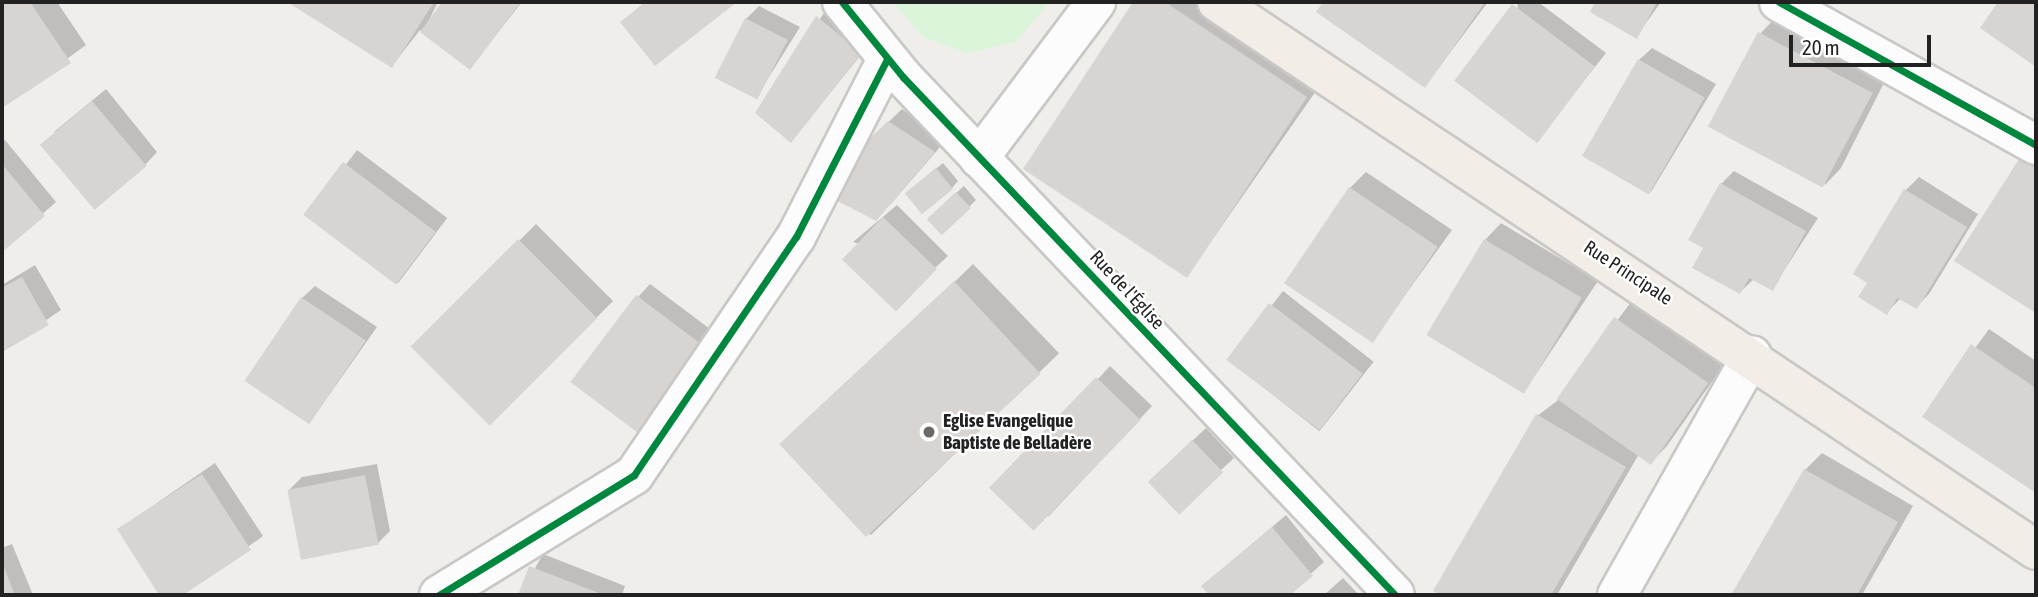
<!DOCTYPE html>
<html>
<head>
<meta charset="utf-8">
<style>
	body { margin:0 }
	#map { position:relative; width:2038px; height:597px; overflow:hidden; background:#f0eeeb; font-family:"Asap Condensed",sans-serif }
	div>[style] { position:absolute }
	.park>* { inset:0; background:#daf5da }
	.shadow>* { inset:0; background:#0003; transform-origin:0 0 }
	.building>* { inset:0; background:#d7d4d2; transform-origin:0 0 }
	.roads { filter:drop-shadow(2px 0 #c9c8c7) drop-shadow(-2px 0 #c9c8c7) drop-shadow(0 2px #c9c8c7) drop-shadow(0 -2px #c9c8c7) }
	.minor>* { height:38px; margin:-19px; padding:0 19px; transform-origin:19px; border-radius:19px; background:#fdfcfc }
	.primary>* { height:38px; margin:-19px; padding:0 19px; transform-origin:19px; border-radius:19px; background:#f3ede7 }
	.cycleway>* { height:7px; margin:-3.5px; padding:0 3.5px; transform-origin:3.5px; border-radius:3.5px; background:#00873e }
	.dots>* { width:19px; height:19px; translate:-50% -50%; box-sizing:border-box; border:4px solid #fff; border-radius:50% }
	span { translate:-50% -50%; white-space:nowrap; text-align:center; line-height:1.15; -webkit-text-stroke:5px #fff; paint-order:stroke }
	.street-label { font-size:19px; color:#222 }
	.poi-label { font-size:19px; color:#222; font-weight:700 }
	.left { translate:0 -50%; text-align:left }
	.frame { position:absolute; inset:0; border:4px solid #222; pointer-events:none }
	.scale { position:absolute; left:1789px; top:35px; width:142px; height:32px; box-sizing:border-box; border:4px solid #222; border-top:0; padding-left:9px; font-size:21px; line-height:24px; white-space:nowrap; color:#222; -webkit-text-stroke:5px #fff; paint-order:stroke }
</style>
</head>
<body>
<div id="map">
	<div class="park">
		<div style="clip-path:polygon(893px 2px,1049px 2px,1016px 42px,967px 53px,923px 37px)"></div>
	</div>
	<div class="shadow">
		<div style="clip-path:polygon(2px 2px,57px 2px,86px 45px,2px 106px)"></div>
		<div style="clip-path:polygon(290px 2px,438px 2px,425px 28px,445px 2px,522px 2px,470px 68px,420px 30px,392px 66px)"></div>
		<div style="clip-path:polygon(645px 2px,734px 2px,655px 64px,622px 22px)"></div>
		<div style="clip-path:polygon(1135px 2px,1210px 2px,1325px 78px,1187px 276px,1026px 169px)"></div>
		<div style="clip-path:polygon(1325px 2px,1488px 2px,1425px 86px,1318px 11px)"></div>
		<div style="clip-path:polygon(1517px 2px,1538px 2px,1606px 53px,1537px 140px)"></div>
		<div style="clip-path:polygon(1597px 2px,1661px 2px,1636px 37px,1592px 12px)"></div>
		<div style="clip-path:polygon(2000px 2px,2036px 2px,2036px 65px,1983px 27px)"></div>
		<div style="clip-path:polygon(830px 4px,874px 39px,791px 141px,757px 113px)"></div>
		<div style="clip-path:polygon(759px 6px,800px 27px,756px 98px,746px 19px)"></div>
		<div style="clip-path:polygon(1776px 17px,1888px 75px,1841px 168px,1825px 185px,1760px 34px)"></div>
		<div style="clip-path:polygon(1652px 48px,1716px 84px,1651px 192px,1639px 60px)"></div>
		<div style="clip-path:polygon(106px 89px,157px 152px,145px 165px,54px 132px)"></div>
		<div style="clip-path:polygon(902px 109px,947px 139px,889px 206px,848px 161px)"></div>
		<div style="clip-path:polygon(5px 140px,56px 202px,2px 250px,2px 142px)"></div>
		<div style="clip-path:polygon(2036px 143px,2036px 311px,1957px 260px)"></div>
		<div style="left:357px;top:150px;width:113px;height:82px;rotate:37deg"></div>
		<div style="clip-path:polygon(943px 163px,958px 181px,952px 188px,914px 187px)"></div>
		<div style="clip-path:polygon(1734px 171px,1818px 218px,1772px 289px,1753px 280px,1740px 292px,1705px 247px,1721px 184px)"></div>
		<div style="clip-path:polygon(1366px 172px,1452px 230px,1372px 341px,1350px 188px)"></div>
		<div style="clip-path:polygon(1919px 177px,1978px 214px,1929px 294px,1916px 307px,1901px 298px,1886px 313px,1870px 282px,1906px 190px)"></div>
		<div style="clip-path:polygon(964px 186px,976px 200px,969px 207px,935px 212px)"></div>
		<div style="clip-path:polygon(897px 205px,948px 256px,935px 268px,853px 242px)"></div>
		<div style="clip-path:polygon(1501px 223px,1598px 281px,1524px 392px,1485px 240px)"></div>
		<div style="left:536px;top:224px;width:109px;height:174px;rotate:45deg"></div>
		<div style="left:973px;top:264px;width:124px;height:262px;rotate:46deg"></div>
		<div style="clip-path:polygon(35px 265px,61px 310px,2px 350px,2px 285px)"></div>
		<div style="clip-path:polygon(650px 284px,718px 335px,654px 420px,638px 297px)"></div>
		<div style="clip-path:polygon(315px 286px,377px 327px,310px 422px,302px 298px)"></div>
		<div style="left:1283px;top:291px;width:115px;height:88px;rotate:38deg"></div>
		<div style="clip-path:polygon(1631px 302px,1723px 366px,1667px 446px,1651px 462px,1639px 454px,1557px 595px,1435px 591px,1537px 416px,1557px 401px)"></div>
		<div style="clip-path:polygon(1989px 329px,2036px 361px,2036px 491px,1925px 417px)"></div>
		<div style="clip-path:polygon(1110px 366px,1152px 406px,1048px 517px,1098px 379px)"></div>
		<div style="left:1206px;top:428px;width:41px;height:78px;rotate:47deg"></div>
		<div style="clip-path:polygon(1822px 453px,1913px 506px,1862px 595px,1733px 595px,1805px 470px)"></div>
		<div style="clip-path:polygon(215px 463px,263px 536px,180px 595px,161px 595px,119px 529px)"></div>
		<div style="clip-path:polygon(377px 464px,390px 531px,377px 544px,289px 490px,302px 477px)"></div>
		<div style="clip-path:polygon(1286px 515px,1324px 562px,1287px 595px,1212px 595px,1204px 586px)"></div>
		<div style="clip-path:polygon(12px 544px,33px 595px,2px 595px,2px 548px)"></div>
		<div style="clip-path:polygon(543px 554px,625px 586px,622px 595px,520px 595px)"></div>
		<div style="clip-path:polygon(1343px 578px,1359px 595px,1324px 595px)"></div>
	</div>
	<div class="building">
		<div style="clip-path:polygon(2px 2px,30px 2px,71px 63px,2px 108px)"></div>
		<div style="clip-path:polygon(287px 2px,434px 2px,392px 68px)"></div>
		<div style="clip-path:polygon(442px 2px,521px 2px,470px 70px,420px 32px)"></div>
		<div style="clip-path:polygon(646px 2px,737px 2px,655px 66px,620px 22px)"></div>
		<div style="clip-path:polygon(1133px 2px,1165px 2px,1307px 97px,1187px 278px,1023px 169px)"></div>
		<div style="clip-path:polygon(1323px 2px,1485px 2px,1425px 88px,1316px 12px)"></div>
		<div style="clip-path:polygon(1595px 2px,1657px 2px,1637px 39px,1590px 12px)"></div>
		<div style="clip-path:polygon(1998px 2px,2036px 2px,2036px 67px,1980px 28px)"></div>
		<div style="left:1512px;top:4px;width:104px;height:96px;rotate:37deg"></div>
		<div style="clip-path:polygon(816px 16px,862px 53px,791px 143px,755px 113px)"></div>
		<div style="left:745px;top:18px;width:48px;height:67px;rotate:27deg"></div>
		<div style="left:1758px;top:32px;width:130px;height:107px;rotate:28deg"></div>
		<div style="left:1638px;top:59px;width:77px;height:112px;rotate:30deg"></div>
		<div style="left:92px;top:101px;width:85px;height:68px;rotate:50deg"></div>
		<div style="clip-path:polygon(888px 121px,935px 152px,876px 221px,834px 199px,847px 160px)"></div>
		<div style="clip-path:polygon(2021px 156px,2036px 166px,2036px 313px,1954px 261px)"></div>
		<div style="left:343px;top:162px;width:116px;height:66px;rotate:37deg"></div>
		<div style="clip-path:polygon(2px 164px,45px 216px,2px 252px)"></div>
		<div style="left:936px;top:168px;width:27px;height:40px;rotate:51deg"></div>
		<div style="clip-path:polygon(1720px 183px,1806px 231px,1773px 291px,1749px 278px,1740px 294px,1692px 268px,1703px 248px,1688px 240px)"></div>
		<div style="left:1349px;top:187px;width:107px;height:116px;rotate:34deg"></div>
		<div style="clip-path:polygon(1904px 189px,1967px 227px,1917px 309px,1897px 298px,1887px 315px,1858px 297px,1867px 283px,1853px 274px)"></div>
		<div style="left:956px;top:192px;width:22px;height:40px;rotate:47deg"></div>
		<div style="left:883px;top:217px;width:75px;height:59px;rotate:44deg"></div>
		<div style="left:518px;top:239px;width:112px;height:152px;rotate:45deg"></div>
		<div style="left:1484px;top:239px;width:114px;height:112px;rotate:31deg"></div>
		<div style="clip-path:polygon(22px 277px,49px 325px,2px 352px,2px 288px)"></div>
		<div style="left:954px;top:281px;width:127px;height:239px;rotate:47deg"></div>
		<div style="left:636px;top:295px;width:89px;height:109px;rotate:37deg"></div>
		<div style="left:301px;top:297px;width:78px;height:101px;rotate:34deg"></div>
		<div style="left:1269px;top:303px;width:117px;height:71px;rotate:37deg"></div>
		<div style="left:1614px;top:317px;width:115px;height:100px;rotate:35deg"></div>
		<div style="clip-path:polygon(1971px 344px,2036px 388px,2036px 493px,1922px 417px)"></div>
		<div style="left:1096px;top:377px;width:62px;height:154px;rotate:44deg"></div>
		<div style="clip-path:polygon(1536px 414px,1626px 467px,1551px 595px,1440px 595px,1433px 591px)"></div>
		<div style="left:1192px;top:440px;width:45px;height:61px;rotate:46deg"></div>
		<div style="clip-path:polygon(1804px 469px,1898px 522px,1857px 595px,1731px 595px)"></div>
		<div style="clip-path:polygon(202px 474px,251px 550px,183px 595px,159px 595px,117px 529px)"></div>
		<div style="left:365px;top:475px;width:71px;height:79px;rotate:79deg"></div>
		<div style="clip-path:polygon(1272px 527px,1313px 576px,1290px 595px,1209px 595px,1201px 586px)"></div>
		<div style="clip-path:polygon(2px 562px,15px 595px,2px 595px)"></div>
		<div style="clip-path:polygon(529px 566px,604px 595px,518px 595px)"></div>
	</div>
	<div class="roads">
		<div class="minor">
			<div style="left:842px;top:2px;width:97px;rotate:50.9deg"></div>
			<div style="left:903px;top:77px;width:714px;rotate:46.47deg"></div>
			<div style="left:1779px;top:2px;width:294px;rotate:29.1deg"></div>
			<div style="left:979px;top:158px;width:195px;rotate:-53.1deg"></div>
			<div style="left:439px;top:595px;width:229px;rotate:-31.6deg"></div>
			<div style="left:634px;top:475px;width:288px;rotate:-55.8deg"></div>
			<div style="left:796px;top:237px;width:200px;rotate:-62.9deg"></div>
			<div style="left:1617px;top:595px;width:275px;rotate:-60.6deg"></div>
		</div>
		<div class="primary">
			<div style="left:1217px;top:2px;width:985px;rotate:33.79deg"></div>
		</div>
	</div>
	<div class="cycleway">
		<div style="left:842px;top:2px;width:97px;rotate:50.9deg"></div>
		<div style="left:903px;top:77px;width:714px;rotate:46.47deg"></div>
		<div style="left:1779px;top:2px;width:294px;rotate:29.1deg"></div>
		<div style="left:439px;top:595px;width:229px;rotate:-31.6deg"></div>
		<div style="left:634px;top:475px;width:288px;rotate:-55.8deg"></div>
		<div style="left:796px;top:237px;width:200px;rotate:-62.9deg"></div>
	</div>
	<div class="dots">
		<div style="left:929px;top:432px;background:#6a6968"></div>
	</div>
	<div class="street-label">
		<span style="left:1628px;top:273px;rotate:33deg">Rue Principale</span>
		<span style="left:1127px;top:290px;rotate:47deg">Rue de l'Église</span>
	</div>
	<div class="poi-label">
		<span class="left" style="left:943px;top:432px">Eglise Evangelique<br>Baptiste de Belladère</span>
	</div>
	<div class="frame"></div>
	<div class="scale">20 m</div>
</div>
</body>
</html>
